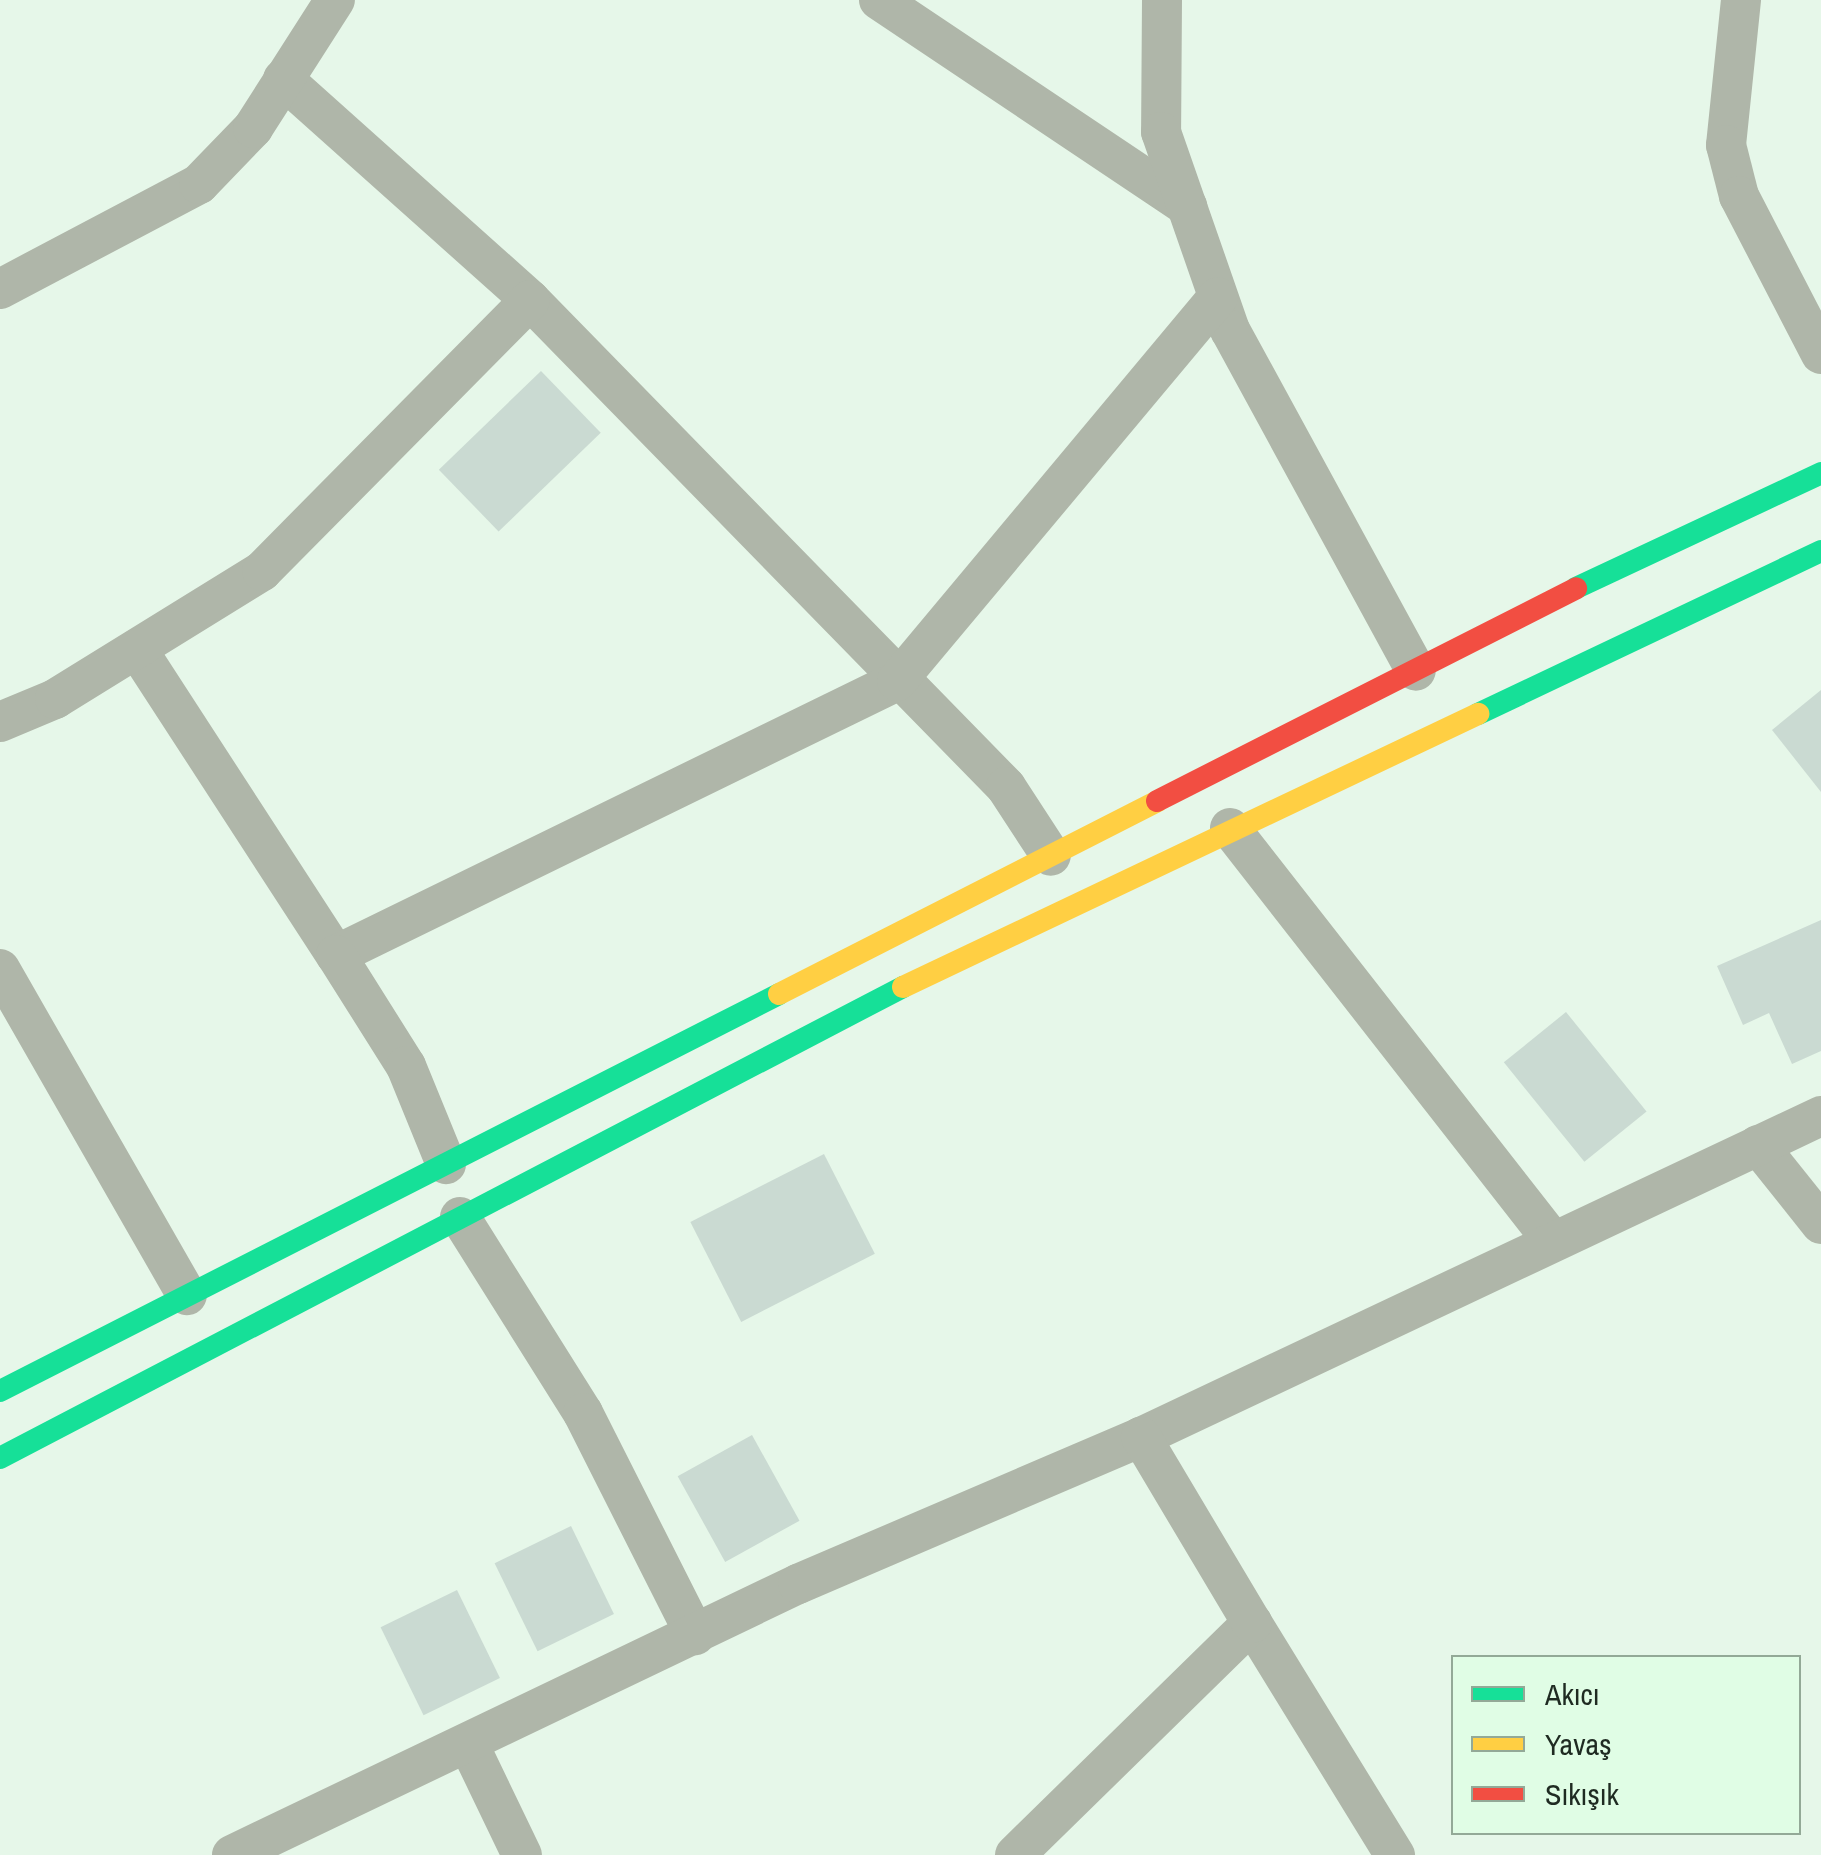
<!DOCTYPE html>
<html>
<head>
<meta charset="utf-8">
<style>
	body { margin:0 }
	#map { position:relative; width:1821px; height:1855px; overflow:hidden; background:#e6f7e9; font-family:"Archivo Narrow",sans-serif }
	div>[style] { position:absolute }
	.building>* { inset:0; background:#cadad2; transform-origin:0 0 }
	.street>* { height:40px; margin:-20px; padding:0 20px; transform-origin:20px; border-radius:20px; background:#afb6a9 }
	.fast>* { height:22px; margin:-11px; padding:0 11px; transform-origin:11px; border-radius:11px; background:#16e098 }
	.slow>* { height:22px; margin:-11px; padding:0 11px; transform-origin:11px; border-radius:11px; background:#ffcf43 }
	.jam>* { height:22px; margin:-11px; padding:0 11px; transform-origin:11px; border-radius:11px; background:#f24e42 }
	span { translate:-50% -50%; white-space:nowrap; text-align:center; line-height:1.15; -webkit-text-stroke:9px #e0fde5; paint-order:stroke }
	.legend { position:absolute; left:1451px; top:1655px; width:350px; height:180px; box-sizing:border-box; background:#e0fde5; border:2px solid #93a997; margin:0; padding:12px 18px; list-style:none; font-size:30px; color:#1f2b22 }
	.legend li { display:flex; align-items:center; gap:20px; height:50px }
	.legend b { width:50px; border:2px solid #93a997 }
</style>
</head>
<body>
<div id="map">
	<div class="building">
		<div style="left:541px;top:371px;width:86px;height:142px;rotate:46deg"></div>
		<div style="clip-path:polygon(1821px 690px,1821px 792px,1772px 730px)"></div>
		<div style="clip-path:polygon(1821px 920px,1821px 1051px,1792px 1064px,1769px 1013px,1743px 1025px,1717px 966px)"></div>
		<div style="left:1566px;top:1012px;width:128px;height:80px;rotate:51deg"></div>
		<div style="left:824px;top:1154px;width:112px;height:150px;rotate:63deg"></div>
		<div style="left:752px;top:1435px;width:98px;height:85px;rotate:61deg"></div>
		<div style="left:571px;top:1526px;width:98px;height:85px;rotate:64deg"></div>
		<div style="left:457px;top:1590px;width:98px;height:85px;rotate:64deg"></div>
	</div>
	<div class="street">
		<div style="left:879px;top:0;width:371px;rotate:33.8deg"></div>
		<div style="left:1162px;top:0;width:132px;rotate:90.4deg"></div>
		<div style="left:1161px;top:132px;width:210px;rotate:70.8deg"></div>
		<div style="left:1230px;top:330px;width:388px;rotate:61.4deg"></div>
		<div style="left:1741px;top:0;width:146px;rotate:95.9deg"></div>
		<div style="left:1726px;top:145px;width:53px;rotate:75.7deg"></div>
		<div style="left:1739px;top:196px;width:178px;rotate:62.6deg"></div>
		<div style="left:283px;top:79px;width:331px;rotate:41.8deg"></div>
		<div style="left:530px;top:300px;width:681px;rotate:45.65deg"></div>
		<div style="left:1006px;top:787px;width:82px;rotate:56.9deg"></div>
		<div style="left:0;top:289px;width:225px;rotate:-27.8deg"></div>
		<div style="left:199px;top:184px;width:78px;rotate:-46deg"></div>
		<div style="left:253px;top:128px;width:152px;rotate:-57.4deg"></div>
		<div style="left:137px;top:649px;width:365px;rotate:57deg"></div>
		<div style="left:336px;top:955px;width:624px;rotate:-26.03deg"></div>
		<div style="left:897px;top:681px;width:500px;rotate:-50.11deg"></div>
		<div style="left:0;top:722px;width:60px;rotate:-22.7deg"></div>
		<div style="left:55px;top:699px;width:243px;rotate:-31.7deg"></div>
		<div style="left:262px;top:571px;width:381px;rotate:-45.3deg"></div>
		<div style="left:1230px;top:828px;width:523px;rotate:51.99deg"></div>
		<div style="left:336px;top:955px;width:131px;rotate:57.8deg"></div>
		<div style="left:406px;top:1066px;width:106px;rotate:67.8deg"></div>
		<div style="left:0;top:969px;width:376px;rotate:60.2deg"></div>
		<div style="left:1758px;top:1145px;width:101px;rotate:51.4deg"></div>
		<div style="left:460px;top:1217px;width:231px;rotate:57.9deg"></div>
		<div style="left:583px;top:1413px;width:249px;rotate:63.2deg"></div>
		<div style="left:1252px;top:1623px;width:273px;rotate:58.4deg"></div>
		<div style="left:469px;top:1745px;width:122px;rotate:64.3deg"></div>
		<div style="left:232px;top:1855px;width:628px;rotate:-25.59deg"></div>
		<div style="left:798px;top:1584px;width:373px;rotate:-23.2deg"></div>
		<div style="left:1141px;top:1437px;width:752px;rotate:-25.27deg"></div>
		<div style="left:1015px;top:1855px;width:332px;rotate:-44.4deg"></div>
		<div style="left:1252px;top:1623px;width:217px;rotate:-120.8deg"></div>
	</div>
	<div class="fast">
		<div style="left:1576px;top:588px;width:271px;rotate:-25.1deg"></div>
		<div style="left:1478px;top:714px;width:380px;rotate:-25.4deg"></div>
		<div style="left:0;top:1391px;width:874px;rotate:-27deg"></div>
		<div style="left:0;top:1458px;width:1018px;rotate:-27.55deg"></div>
	</div>
	<div class="slow">
		<div style="left:903px;top:987px;width:637px;rotate:-25.4deg"></div>
		<div style="left:779px;top:994px;width:424px;rotate:-27deg"></div>
	</div>
	<div class="jam">
		<div style="left:1157px;top:801px;width:470px;rotate:-26.9deg"></div>
	</div>
	<ul class="legend">
	<li><b style="height:12px;background:#16e098"></b>Akıcı</li>
	<li><b style="height:12px;background:#ffcf43"></b>Yavaş</li>
	<li><b style="height:12px;background:#f24e42"></b>Sıkışık</li>
	</ul>
</div>
</body>
</html>
